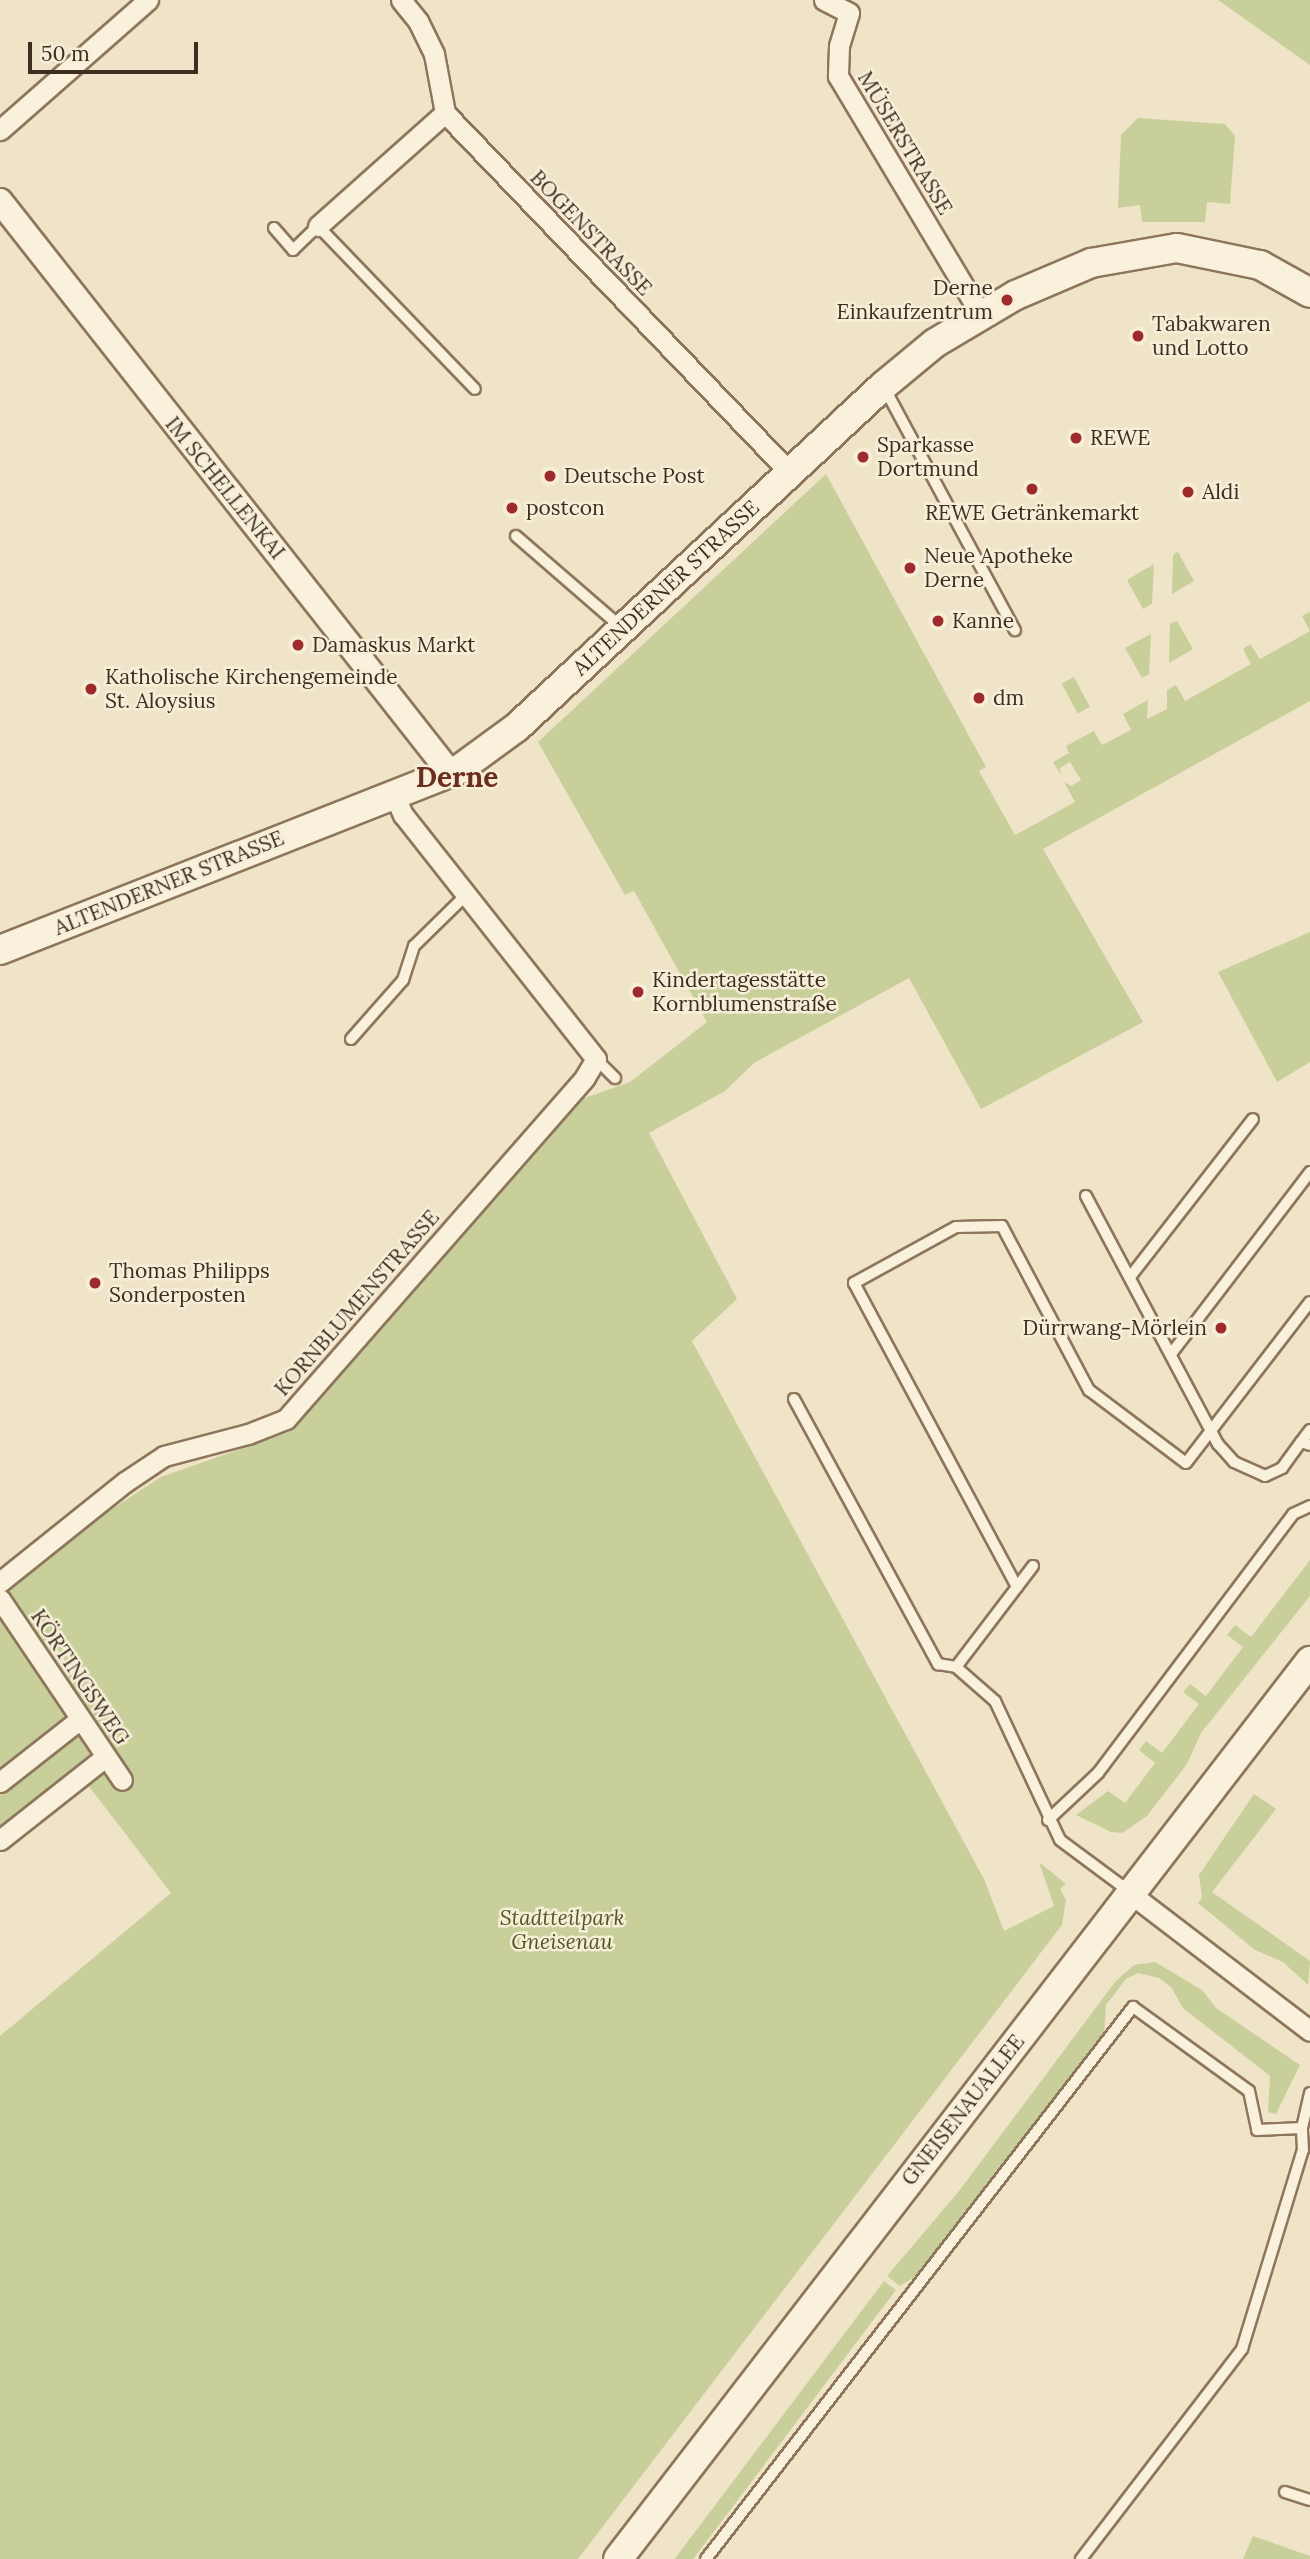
<!DOCTYPE html>
<html>
<head>
<meta charset="utf-8">
<style>
	body { margin:0 }
	#map { position:relative; width:1310px; height:2559px; overflow:hidden; background:#f0e4c8; font-family:Lora,serif }
	div>[style] { position:absolute }
	.green>* { inset:0; background:#c9cf9b; transform-origin:0 0 }
	.roads { filter:drop-shadow(2px 0 #8d765c) drop-shadow(-2px 0 #8d765c) drop-shadow(0 2px #8d765c) drop-shadow(0 -2px #8d765c) }
	.service>* { height:10px; margin:-5px; padding:0 5px; transform-origin:5px; border-radius:5px; background:#faf1dc }
	.minor>* { height:19px; margin:-9.5px; padding:0 9.5px; transform-origin:9.5px; border-radius:9.5px; background:#faf1dc }
	.tertiary>* { height:24px; margin:-12px; padding:0 12px; transform-origin:12px; border-radius:12px; background:#faf1dc }
	.secondary>* { height:28px; margin:-14px; padding:0 14px; transform-origin:14px; border-radius:14px; background:#faf1dc }
	.dots>* { width:19px; height:19px; translate:-50% -50%; box-sizing:border-box; border:4px solid #f7eed8; border-radius:50% }
	span { translate:-50% -50%; white-space:nowrap; text-align:center; line-height:1.15; -webkit-text-stroke:5px #f7eed8; paint-order:stroke }
	.street-label { font-size:21px; color:#3d2e20 }
	.poi-label { font-size:21px; color:#3d2e20 }
	.right { translate:-100% -50%; text-align:right }
	.left { translate:0 -50%; text-align:left }
	.park-label { font-size:21px; color:#4d5a26; font-style:italic }
	.district-label { font-size:28px; color:#6b2e1e; font-weight:700 }
	.scale { position:absolute; left:28px; top:42px; width:170px; height:32px; box-sizing:border-box; border:4px solid #3d2e20; border-top:0; padding-left:9px; font-size:21px; line-height:24px; white-space:nowrap; color:#3d2e20; -webkit-text-stroke:5px #f7eed8; paint-order:stroke }
</style>
</head>
<body>
<div id="map">
	<div class="green">
		<div style="clip-path:polygon(1218px 0,1310px 0,1310px 65px)"></div>
		<div style="clip-path:polygon(1138px 118px,1225px 124px,1235px 136px,1230px 204px,1207px 202px,1205px 222px,1142px 222px,1140px 205px,1118px 208px,1121px 135px)"></div>
		<div style="clip-path:polygon(826px 474px,986px 767px,979px 771px,1015px 835px,1075px 802px,1064px 782px,1071px 786px,1081px 780px,1070px 762px,1060px 768px,1061px 775px,1053px 762px,1069px 753px,1066px 746px,1094px 731px,1102px 745px,1131px 730px,1123px 714px,1148px 700px,1147px 719px,1167px 709px,1167px 690px,1176px 685px,1185px 701px,1251px 664px,1243px 649px,1250px 644px,1260px 659px,1310px 631px,1302px 616px,1310px 612px,1310px 701px,1043px 849px,1143px 1022px,981px 1109px,909px 978px,754px 1063px,725px 1091px,649px 1133px,737px 1299px,692px 1341px,984px 1879px,1004px 1931px,1054px 1906px,1039px 1862px,1066px 1884px,1060px 1889px,1066px 1900px,1062px 1925px,578px 2559px,0 2559px,0 2036px,171px 1893px,81px 1776px,0 1840px,0 1582px,161px 1477px,289px 1432px,579px 1100px,630px 1082px,707px 1022px,634px 891px,625px 895px,538px 742px)"></div>
		<div style="clip-path:polygon(1178px 552px,1194px 581px,1172px 594px,1173px 555px)"></div>
		<div style="clip-path:polygon(1154px 564px,1152px 604px,1143px 609px,1127px 580px)"></div>
		<div style="clip-path:polygon(1177px 621px,1193px 649px,1169px 663px,1170px 624px)"></div>
		<div style="clip-path:polygon(1151px 634px,1149px 674px,1142px 678px,1125px 648px)"></div>
		<div style="left:1074px;top:677px;width:34px;height:14px;rotate:62deg"></div>
		<div style="clip-path:polygon(1310px 932px,1310px 1062px,1277px 1082px,1218px 972px)"></div>
		<div style="clip-path:polygon(1310px 1560px,1310px 1596px,1201px 1733px,1187px 1764px,1147px 1816px,1122px 1833px,1111px 1832px,1076px 1815px,1108px 1791px,1125px 1803px,1155px 1763px,1139px 1750px,1146px 1741px,1162px 1753px,1199px 1704px,1183px 1692px,1190px 1684px,1206px 1696px,1243px 1647px,1227px 1635px,1235px 1625px,1251px 1637px)"></div>
		<div style="clip-path:polygon(1254px 1794px,1276px 1809px,1212px 1892px,1310px 1961px,1308px 1985px,1283px 1962px,1255px 1950px,1198px 1903px,1202px 1898px,1199px 1875px)"></div>
		<div style="clip-path:polygon(1155px 1962px,1202px 1990px,1216px 2008px,1300px 2065px,1276px 2114px,1268px 2112px,1270px 2076px,1183px 2008px,1171px 1987px,1159px 1978px,1138px 1973px,1126px 1979px,1106px 2005px,1104px 2036px,923px 2272px,900px 2286px,887px 2276px,959px 2191px,1115px 1982px,1134px 1965px)"></div>
		<div style="left:884px;top:2281px;width:15px;height:350px;rotate:37deg"></div>
		<div style="clip-path:polygon(1253px 2536px,1310px 2556px,1310px 2559px,1243px 2559px)"></div>
	</div>
	<div class="roads">
		<div class="service">
			<div style="left:274px;top:228px;width:29px;rotate:49deg"></div>
			<div style="left:293px;top:250px;width:35px;rotate:-44deg"></div>
			<div style="left:318px;top:226px;width:226px;rotate:46.1deg"></div>
			<div style="left:885px;top:389px;width:274px;rotate:61.7deg"></div>
			<div style="left:516px;top:536px;width:138px;rotate:40.9deg"></div>
			<div style="left:351px;top:1039px;width:79px;rotate:-48.6deg"></div>
			<div style="left:403px;top:980px;width:36px;rotate:-72deg"></div>
			<div style="left:414px;top:946px;width:73px;rotate:-44.4deg"></div>
			<div style="left:596px;top:1059px;width:27px;rotate:45deg"></div>
			<div style="left:1086px;top:1196px;width:281px;rotate:62deg"></div>
			<div style="left:1218px;top:1444px;width:24px;rotate:48deg"></div>
			<div style="left:1234px;top:1462px;width:34px;rotate:24deg"></div>
			<div style="left:1265px;top:1476px;width:19px;rotate:-25deg"></div>
			<div style="left:1282px;top:1468px;width:32px;rotate:-54deg"></div>
			<div style="left:1301px;top:1442px;width:9px;rotate:18deg"></div>
			<div style="left:1130px;top:1277px;width:200px;rotate:-52.1deg"></div>
			<div style="left:1171px;top:1354px;width:229px;rotate:-52.6deg"></div>
			<div style="left:794px;top:1399px;width:302px;rotate:61.5deg"></div>
			<div style="left:938px;top:1664px;width:18px;rotate:9deg"></div>
			<div style="left:1301px;top:1442px;width:15px;rotate:-53deg"></div>
			<div style="left:1033px;top:1566px;width:127px;rotate:127.3deg"></div>
			<div style="left:956px;top:1667px;width:52px;rotate:41.1deg"></div>
			<div style="left:995px;top:1701px;width:153px;rotate:64.9deg"></div>
			<div style="left:1060px;top:1840px;width:87px;rotate:36.6deg"></div>
			<div style="left:1017px;top:1587px;width:345px;rotate:-118.2deg"></div>
			<div style="left:854px;top:1283px;width:116px;rotate:-28.8deg"></div>
			<div style="left:956px;top:1227px;width:46px;rotate:-1.2deg"></div>
			<div style="left:1002px;top:1226px;width:186px;rotate:62.1deg"></div>
			<div style="left:1089px;top:1390px;width:121px;rotate:37deg"></div>
			<div style="left:1186px;top:1463px;width:203px;rotate:-52.4deg"></div>
			<div style="left:1048px;top:1820px;width:69px;rotate:-43.2deg"></div>
			<div style="left:1098px;top:1773px;width:324px;rotate:-53deg"></div>
			<div style="left:1293px;top:1514px;width:19px;rotate:-25deg"></div>
			<div style="left:1285px;top:2492px;width:26px;rotate:18deg"></div>
			<div style="left:706px;top:2559px;width:698px;rotate:-52.28deg"></div>
			<div style="left:1133px;top:2007px;width:143px;rotate:35.9deg"></div>
			<div style="left:1249px;top:2091px;width:40px;rotate:78deg"></div>
			<div style="left:1257px;top:2130px;width:45px;rotate:-2.5deg"></div>
			<div style="left:1081px;top:2559px;width:265px;rotate:-52.5deg"></div>
			<div style="left:1242px;top:2349px;width:208px;rotate:-73deg"></div>
			<div style="left:1303px;top:2150px;width:22px;rotate:-93deg"></div>
			<div style="left:1302px;top:2128px;width:36px;rotate:-77deg"></div>
		</div>
		<div class="minor">
			<div style="left:401px;top:0;width:27px;rotate:51deg"></div>
			<div style="left:418px;top:21px;width:37px;rotate:64deg"></div>
			<div style="left:434px;top:54px;width:60px;rotate:79.4deg"></div>
			<div style="left:445px;top:113px;width:499px;rotate:46.2deg"></div>
			<div style="left:824px;top:0;width:28px;rotate:27deg"></div>
			<div style="left:849px;top:13px;width:34px;rotate:107deg"></div>
			<div style="left:839px;top:46px;width:30px;rotate:92deg"></div>
			<div style="left:838px;top:76px;width:276px;rotate:59.1deg"></div>
			<div style="left:0;top:130px;width:197px;rotate:-41.3deg"></div>
			<div style="left:318px;top:226px;width:170px;rotate:-41.7deg"></div>
			<div style="left:0;top:1582px;width:160px;rotate:-38.7deg"></div>
			<div style="left:125px;top:1482px;width:47px;rotate:-33.7deg"></div>
			<div style="left:164px;top:1456px;width:87px;rotate:-14.7deg"></div>
			<div style="left:248px;top:1434px;width:41px;rotate:-21.5deg"></div>
			<div style="left:286px;top:1419px;width:454px;rotate:-48.8deg"></div>
			<div style="left:585px;top:1077px;width:21px;rotate:-59deg"></div>
			<div style="left:596px;top:1059px;width:311px;rotate:-128.3deg"></div>
			<div style="left:403px;top:815px;width:21px;rotate:-113deg"></div>
			<div style="left:0;top:1599px;width:218px;rotate:56deg"></div>
			<div style="left:0;top:1782px;width:102px;rotate:-38.2deg"></div>
			<div style="left:0;top:1840px;width:134px;rotate:-38.3deg"></div>
			<div style="left:1131px;top:1894px;width:225px;rotate:37.4deg"></div>
		</div>
		<div class="tertiary">
			<div style="left:0;top:201px;width:729px;rotate:51.79deg"></div>
		</div>
		<div class="secondary">
			<div style="left:0;top:950px;width:496px;rotate:-21.5deg"></div>
			<div style="left:461px;top:768px;width:69px;rotate:-36.2deg"></div>
			<div style="left:517px;top:727px;width:500px;rotate:-42.97deg"></div>
			<div style="left:883px;top:386px;width:67px;rotate:-39.6deg"></div>
			<div style="left:935px;top:343px;width:94px;rotate:-30.7deg"></div>
			<div style="left:1016px;top:295px;width:82px;rotate:-23.1deg"></div>
			<div style="left:1091px;top:263px;width:87px;rotate:-9.9deg"></div>
			<div style="left:1177px;top:248px;width:85px;rotate:11.6deg"></div>
			<div style="left:1260px;top:265px;width:57px;rotate:29.2deg"></div>
			<div style="left:618px;top:2559px;width:1134px;rotate:-52.38deg"></div>
		</div>
	</div>
	<div class="dots">
		<div style="left:1007px;top:300px;background:#9e2a2b"></div>
		<div style="left:1138px;top:336px;background:#9e2a2b"></div>
		<div style="left:1076px;top:438px;background:#9e2a2b"></div>
		<div style="left:863px;top:457px;background:#9e2a2b"></div>
		<div style="left:550px;top:476px;background:#9e2a2b"></div>
		<div style="left:1032px;top:489px;background:#9e2a2b"></div>
		<div style="left:1188px;top:492px;background:#9e2a2b"></div>
		<div style="left:512px;top:508px;background:#9e2a2b"></div>
		<div style="left:910px;top:568px;background:#9e2a2b"></div>
		<div style="left:938px;top:621px;background:#9e2a2b"></div>
		<div style="left:298px;top:645px;background:#9e2a2b"></div>
		<div style="left:91px;top:689px;background:#9e2a2b"></div>
		<div style="left:979px;top:698px;background:#9e2a2b"></div>
		<div style="left:638px;top:992px;background:#9e2a2b"></div>
		<div style="left:95px;top:1283px;background:#9e2a2b"></div>
		<div style="left:1221px;top:1328px;background:#9e2a2b"></div>
	</div>
	<div class="street-label">
		<span style="left:905px;top:143px;rotate:59deg">MÜSERSTRASSE</span>
		<span style="left:591px;top:233px;rotate:46deg">BOGENSTRASSE</span>
		<span style="left:225px;top:488px;rotate:51deg">IM SCHELLENKAI</span>
		<span style="left:666px;top:588px;rotate:-43deg">ALTENDERNER STRASSE</span>
		<span style="left:169px;top:883px;rotate:-22deg">ALTENDERNER STRASSE</span>
		<span style="left:357px;top:1303px;rotate:-49deg">KORNBLUMENSTRASSE</span>
		<span style="left:80px;top:1677px;rotate:56deg">KÖRTINGSWEG</span>
		<span style="left:963px;top:2110px;rotate:-52deg">GNEISENAUALLEE</span>
	</div>
	<div class="poi-label">
		<span class="right" style="left:993px;top:300px">Derne<br>Einkaufzentrum</span>
		<span class="left" style="left:1152px;top:336px">Tabakwaren<br>und Lotto</span>
		<span class="left" style="left:1090px;top:438px">REWE</span>
		<span class="left" style="left:877px;top:457px">Sparkasse<br>Dortmund</span>
		<span class="left" style="left:564px;top:476px">Deutsche Post</span>
		<span class="left" style="left:1202px;top:492px">Aldi</span>
		<span class="left" style="left:526px;top:508px">postcon</span>
		<span style="left:1032px;top:513px">REWE Getränkemarkt</span>
		<span class="left" style="left:924px;top:568px">Neue Apotheke<br>Derne</span>
		<span class="left" style="left:952px;top:621px">Kanne</span>
		<span class="left" style="left:312px;top:645px">Damaskus Markt</span>
		<span class="left" style="left:105px;top:689px">Katholische Kirchengemeinde<br>St. Aloysius</span>
		<span class="left" style="left:993px;top:698px">dm</span>
		<span class="left" style="left:652px;top:992px">Kindertagesstätte<br>Kornblumenstraße</span>
		<span class="left" style="left:109px;top:1283px">Thomas Philipps<br>Sonderposten</span>
		<span class="right" style="left:1207px;top:1328px">Dürrwang-Mörlein</span>
	</div>
	<div class="park-label">
		<span style="left:562px;top:1930px">Stadtteilpark<br>Gneisenau</span>
	</div>
	<div class="district-label">
		<span style="left:457px;top:777px">Derne</span>
	</div>
	<div class="scale">50 m</div>
</div>
</body>
</html>
